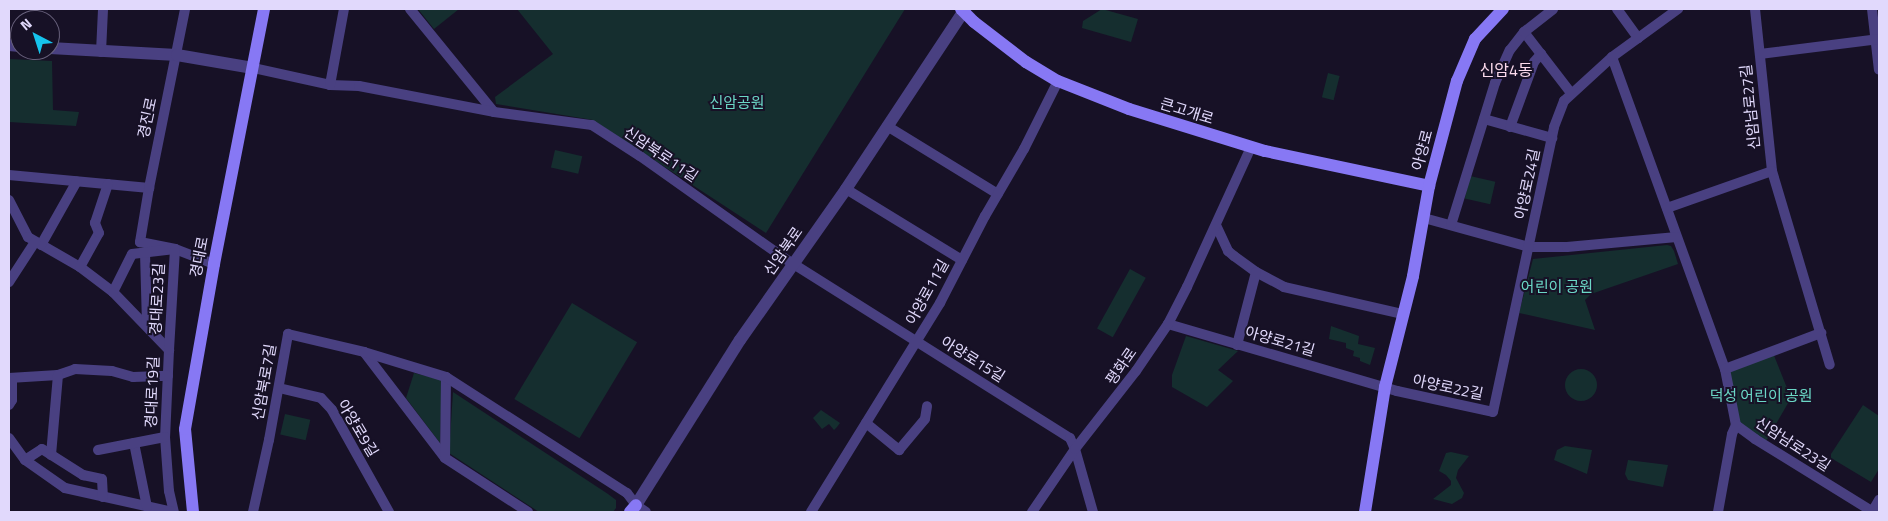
<!DOCTYPE html>
<html>
<head>
<meta charset="utf-8">
<style>
	body { margin:0 }
	#map { position:relative; width:1888px; height:521px; overflow:hidden; background:#171126; font-family:"Titillium Web","Noto Sans KR",sans-serif }
	div>[style] { position:absolute }
	.green>* { inset:0; background:#152e2f; transform-origin:0 0 }
	.round { border-radius:50% }
	.minor>* { height:10px; margin:-5px; padding:0 5px; transform-origin:5px; border-radius:5px; background:#494081 }
	.tertiary>* { height:12px; margin:-6px; padding:0 6px; transform-origin:6px; border-radius:6px; background:#494081 }
	.secondary>* { height:12px; margin:-6px; padding:0 6px; transform-origin:6px; border-radius:6px; background:#8778f4 }
	span { translate:-50% -50%; white-space:nowrap; text-align:center; line-height:1.15; -webkit-text-stroke:4px #171126; paint-order:stroke }
	.park-label { font-size:15px; color:#6bd7c6 }
	.street-label { font-size:15px; color:#e1d9fc }
	.neighbourhood-label { font-size:16px; color:#fcdbed }
	.frame { position:absolute; inset:0; border:10px solid #e1d9fc; pointer-events:none }
	.north { position:absolute; left:10px; top:10px; width:50px; height:50px; box-sizing:border-box; background:#171126; border:1px solid #68617c; border-radius:50%; rotate:320deg; font-size:14px; font-weight:700; line-height:20px; text-align:center; color:#e1d9fc }
	.north::after { content:''; display:block; margin:auto; width:18px; height:22px; background:#16c3ec; clip-path:polygon(50% 0,100% 100%,50% 72%,0 100%) }
</style>
</head>
<body>
<div id="map">
	<div class="green">
		<div style="clip-path:polygon(418px 9px,459px 9px,434px 29px)"></div>
		<div style="clip-path:polygon(517px 9px,905px 9px,766px 233px,593px 120px,496px 104px,495px 97px,553px 54px)"></div>
		<div style="clip-path:polygon(1102px 9px,1138px 19px,1131px 42px,1082px 28px,1083px 21px)"></div>
		<div style="clip-path:polygon(9px 59px,52px 61px,53px 110px,79px 112px,76px 126px,9px 122px)"></div>
		<div style="left:1328px;top:73px;width:12px;height:25px;rotate:14deg"></div>
		<div style="left:555px;top:150px;width:28px;height:18px;rotate:13deg"></div>
		<div style="left:1470px;top:176px;width:26px;height:23px;rotate:13deg"></div>
		<div style="clip-path:polygon(1667px 245px,1671px 246px,1674px 251px,1678px 264px,1591px 294px,1585px 300px,1595px 330px,1519px 313px,1533px 259px)"></div>
		<div style="left:1130px;top:269px;width:18px;height:68px;rotate:29deg"></div>
		<div style="left:572px;top:303px;width:76px;height:112px;rotate:31deg"></div>
		<div style="clip-path:polygon(1331px 326px,1359px 336px,1358px 344px,1375px 348px,1370px 365px,1360px 361px,1360px 358px,1353px 356px,1354px 351px,1346px 348px,1346px 343px,1329px 339px)"></div>
		<div style="clip-path:polygon(1186px 336px,1238px 351px,1218px 370px,1233px 381px,1207px 407px,1172px 387px,1172px 375px)"></div>
		<div style="clip-path:polygon(1773px 353px,1791px 398px,1765px 443px,1738px 424px,1727px 370px)"></div>
		<div class="round" style="left:1565px;top:369px;width:32px;height:32px"></div>
		<div style="clip-path:polygon(414px 373px,442px 380px,440px 443px,406px 398px)"></div>
		<div style="clip-path:polygon(453px 392px,608px 494px,616px 500px,616px 508px,613px 512px,539px 512px,449px 453px)"></div>
		<div style="clip-path:polygon(1863px 405px,1879px 416px,1879px 469px,1871px 482px,1831px 458px,1831px 454px)"></div>
		<div style="clip-path:polygon(821px 410px,840px 423px,837px 427px,834px 430px,829px 424px,822px 429px,813px 418px)"></div>
		<div style="left:285px;top:414px;width:26px;height:21px;rotate:13deg"></div>
		<div style="clip-path:polygon(1565px 446px,1592px 450px,1587px 474px,1554px 460px,1557px 450px)"></div>
		<div style="clip-path:polygon(1451px 452px,1469px 456px,1458px 470px,1456px 478px,1464px 493px,1462px 498px,1452px 504px,1433px 499px,1451px 485px,1451px 481px,1446px 475px,1439px 471px,1446px 453px)"></div>
		<div style="clip-path:polygon(1628px 460px,1668px 465px,1663px 487px,1628px 480px,1625px 474px)"></div>
	</div>
	<div class="minor">
		<div style="left:410px;top:9px;width:133px;rotate:50.8deg"></div>
		<div style="left:1617px;top:9px;width:36px;rotate:54deg"></div>
		<div style="left:1755px;top:9px;width:163px;rotate:84deg"></div>
		<div style="left:1772px;top:171px;width:202px;rotate:73.4deg"></div>
		<div style="left:1872px;top:9px;width:61px;rotate:83.5deg"></div>
		<div style="left:1524px;top:32px;width:77px;rotate:52.4deg"></div>
		<div style="left:101px;top:52px;width:43px;rotate:-87.3deg"></div>
		<div style="left:1760px;top:54px;width:120px;rotate:-7.2deg"></div>
		<div style="left:1612px;top:57px;width:332px;rotate:70.1deg"></div>
		<div style="left:1725px;top:369px;width:57px;rotate:78.9deg"></div>
		<div style="left:1736px;top:425px;width:24px;rotate:36deg"></div>
		<div style="left:1755px;top:439px;width:139px;rotate:31.7deg"></div>
		<div style="left:253px;top:68px;width:79px;rotate:12.4deg"></div>
		<div style="left:330px;top:85px;width:29px;rotate:2deg"></div>
		<div style="left:359px;top:86px;width:137px;rotate:10.9deg"></div>
		<div style="left:494px;top:112px;width:99px;rotate:7.6deg"></div>
		<div style="left:592px;top:125px;width:57px;rotate:32.9deg"></div>
		<div style="left:640px;top:156px;width:176px;rotate:35.3deg"></div>
		<div style="left:784px;top:258px;width:338px;rotate:32.2deg"></div>
		<div style="left:1070px;top:438px;width:12px;rotate:66deg"></div>
		<div style="left:1075px;top:449px;width:66px;rotate:74.1deg"></div>
		<div style="left:330px;top:85px;width:77px;rotate:-79.6deg"></div>
		<div style="left:1484px;top:119px;width:71px;rotate:15.6deg"></div>
		<div style="left:887px;top:126px;width:130px;rotate:31.5deg"></div>
		<div style="left:1510px;top:127px;width:69px;rotate:-69.7deg"></div>
		<div style="left:1534px;top:62px;width:11px;rotate:-49deg"></div>
		<div style="left:9px;top:175px;width:141px;rotate:5.3deg"></div>
		<div style="left:149px;top:188px;width:55px;rotate:99.5deg"></div>
		<div style="left:140px;top:242px;width:36px;rotate:11deg"></div>
		<div style="left:175px;top:249px;width:42px;rotate:21deg"></div>
		<div style="left:149px;top:188px;width:183px;rotate:-78.6deg"></div>
		<div style="left:846px;top:189px;width:136px;rotate:31.5deg"></div>
		<div style="left:9px;top:200px;width:42px;rotate:62.8deg"></div>
		<div style="left:28px;top:237px;width:60px;rotate:30deg"></div>
		<div style="left:80px;top:267px;width:41px;rotate:37.1deg"></div>
		<div style="left:113px;top:292px;width:81px;rotate:46deg"></div>
		<div style="left:169px;top:350px;width:87px;rotate:92.6deg"></div>
		<div style="left:165px;top:437px;width:54px;rotate:85.8deg"></div>
		<div style="left:169px;top:491px;width:22px;rotate:77deg"></div>
		<div style="left:1667px;top:208px;width:111px;rotate:-19.4deg"></div>
		<div style="left:1424px;top:218px;width:109px;rotate:15.4deg"></div>
		<div style="left:1529px;top:247px;width:38px"></div>
		<div style="left:1567px;top:247px;width:110px;rotate:-5.2deg"></div>
		<div style="left:1216px;top:225px;width:29px;rotate:65deg"></div>
		<div style="left:1228px;top:251px;width:8px;rotate:40deg"></div>
		<div style="left:1234px;top:256px;width:27px;rotate:36deg"></div>
		<div style="left:1256px;top:272px;width:32px;rotate:28deg"></div>
		<div style="left:1284px;top:287px;width:122px;rotate:12.8deg"></div>
		<div style="left:1451px;top:225px;width:149px;rotate:-72.8deg"></div>
		<div style="left:1495px;top:83px;width:36px;rotate:-66deg"></div>
		<div style="left:1510px;top:50px;width:23px;rotate:-52deg"></div>
		<div style="left:1524px;top:32px;width:37px;rotate:-38deg"></div>
		<div style="left:41px;top:245px;width:73px;rotate:-60.6deg"></div>
		<div style="left:145px;top:253px;width:73px;rotate:88.4deg"></div>
		<div style="left:80px;top:267px;width:39px;rotate:-61deg"></div>
		<div style="left:99px;top:233px;width:11px;rotate:-112deg"></div>
		<div style="left:95px;top:223px;width:41px;rotate:-71.6deg"></div>
		<div style="left:9px;top:282px;width:48px;rotate:-57deg"></div>
		<div style="left:113px;top:292px;width:42px;rotate:-63.4deg"></div>
		<div style="left:132px;top:254px;width:43px;rotate:-6.6deg"></div>
		<div style="left:175px;top:249px;width:101px;rotate:93.4deg"></div>
		<div style="left:1168px;top:324px;width:239px;rotate:16.3deg"></div>
		<div style="left:1397px;top:391px;width:98px;rotate:12.3deg"></div>
		<div style="left:1493px;top:412px;width:291px;rotate:-77.9deg"></div>
		<div style="left:1554px;top:127px;width:28px;rotate:-69deg"></div>
		<div style="left:1564px;top:101px;width:65px;rotate:-42.5deg"></div>
		<div style="left:1612px;top:57px;width:82px;rotate:-36deg"></div>
		<div style="left:1237px;top:345px;width:75px;rotate:-75.4deg"></div>
		<div style="left:364px;top:352px;width:133px;rotate:52.6deg"></div>
		<div style="left:445px;top:458px;width:99px;rotate:33deg"></div>
		<div style="left:1725px;top:369px;width:103px;rotate:-20.6deg"></div>
		<div style="left:9px;top:378px;width:49px;rotate:-3.5deg"></div>
		<div style="left:58px;top:375px;width:18px;rotate:-19deg"></div>
		<div style="left:75px;top:369px;width:37px;rotate:3deg"></div>
		<div style="left:112px;top:371px;width:22px;rotate:16deg"></div>
		<div style="left:133px;top:377px;width:35px;rotate:-2deg"></div>
		<div style="left:279px;top:388px;width:43px;rotate:13.4deg"></div>
		<div style="left:321px;top:398px;width:16px;rotate:47deg"></div>
		<div style="left:332px;top:410px;width:117px;rotate:60.8deg"></div>
		<div style="left:9px;top:405px;width:6px;rotate:-59deg"></div>
		<div style="left:12px;top:400px;width:21px;rotate:-90deg"></div>
		<div style="left:866px;top:423px;width:43px;rotate:39.3deg"></div>
		<div style="left:899px;top:450px;width:40px;rotate:-50deg"></div>
		<div style="left:925px;top:419px;width:13px;rotate:-81deg"></div>
		<div style="left:9px;top:438px;width:27px;rotate:54deg"></div>
		<div style="left:25px;top:460px;width:49px;rotate:35deg"></div>
		<div style="left:65px;top:488px;width:110px;rotate:12.6deg"></div>
		<div style="left:134px;top:443px;width:65px;rotate:78.5deg"></div>
		<div style="left:98px;top:450px;width:68px;rotate:-11deg"></div>
		<div style="left:51px;top:455px;width:80px;rotate:-85deg"></div>
		<div style="left:445px;top:458px;width:81px;rotate:-89.3deg"></div>
		<div style="left:25px;top:460px;width:20px;rotate:-33deg"></div>
		<div style="left:42px;top:449px;width:49px;rotate:32.4deg"></div>
		<div style="left:83px;top:475px;width:19px;rotate:12deg"></div>
		<div style="left:102px;top:479px;width:18px;rotate:87deg"></div>
		<div style="left:253px;top:512px;width:74px;rotate:-77.5deg"></div>
		<div style="left:269px;top:440px;width:108px;rotate:-79.8deg"></div>
		<div style="left:288px;top:334px;width:78px;rotate:13.3deg"></div>
		<div style="left:364px;top:352px;width:86px;rotate:17deg"></div>
		<div style="left:446px;top:377px;width:215px;rotate:32.7deg"></div>
		<div style="left:627px;top:493px;width:15px;rotate:53deg"></div>
		<div style="left:636px;top:505px;width:12px;rotate:35deg"></div>
		<div style="left:811px;top:512px;width:246px;rotate:-58.3deg"></div>
		<div style="left:940px;top:303px;width:98px;rotate:-62.7deg"></div>
		<div style="left:985px;top:216px;width:78px;rotate:-59.8deg"></div>
		<div style="left:1024px;top:149px;width:76px;rotate:-63.4deg"></div>
		<div style="left:1032px;top:512px;width:76px;rotate:-55.7deg"></div>
		<div style="left:1075px;top:449px;width:99px;rotate:-52deg"></div>
		<div style="left:1136px;top:371px;width:57px;rotate:-55.8deg"></div>
		<div style="left:1168px;top:324px;width:42px;rotate:-62.8deg"></div>
		<div style="left:1187px;top:287px;width:154px;rotate:-65.4deg"></div>
		<div style="left:1718px;top:512px;width:79px;rotate:-79.8deg"></div>
		<div style="left:1732px;top:434px;width:10px;rotate:-66deg"></div>
		<div style="left:1872px;top:512px;width:14px;rotate:-60deg"></div>
	</div>
	<div class="tertiary">
		<div style="left:9px;top:45px;width:11px;rotate:5deg"></div>
		<div style="left:50px;top:48px;width:127px;rotate:3.2deg"></div>
		<div style="left:177px;top:55px;width:77px;rotate:9.7deg"></div>
		<div style="left:636px;top:505px;width:195px;rotate:-57.8deg"></div>
		<div style="left:740px;top:340px;width:184px;rotate:-54.9deg"></div>
		<div style="left:846px;top:189px;width:216px;rotate:-56.5deg"></div>
	</div>
	<div class="secondary">
		<div style="left:961px;top:9px;width:18px;rotate:45deg"></div>
		<div style="left:974px;top:22px;width:66px;rotate:37.6deg"></div>
		<div style="left:1026px;top:62px;width:37px;rotate:31deg"></div>
		<div style="left:1058px;top:81px;width:76px;rotate:21.5deg"></div>
		<div style="left:1129px;top:109px;width:142px;rotate:17.2deg"></div>
		<div style="left:1265px;top:151px;width:168px;rotate:12deg"></div>
		<div style="left:193px;top:512px;width:83px;rotate:-95.5deg"></div>
		<div style="left:185px;top:429px;width:168px;rotate:-80deg"></div>
		<div style="left:214px;top:264px;width:260px;rotate:-78.9deg"></div>
		<div style="left:630px;top:512px;width:9px;rotate:-49deg"></div>
		<div style="left:1365px;top:512px;width:127px;rotate:-80.9deg"></div>
		<div style="left:1385px;top:387px;width:114px;rotate:-75.8deg"></div>
		<div style="left:1413px;top:276px;width:91px;rotate:-79.9deg"></div>
		<div style="left:1429px;top:186px;width:109px;rotate:-75.1deg"></div>
		<div style="left:1457px;top:81px;width:46px;rotate:-66.8deg"></div>
		<div style="left:1475px;top:39px;width:41px;rotate:-47deg"></div>
	</div>
	<div class="park-label">
		<span style="left:737px;top:103px">신암공원</span>
		<span style="left:1557px;top:287px">어린이 공원</span>
		<span style="left:1761px;top:396px">덕성 어린이 공원</span>
	</div>
	<div class="street-label">
		<span style="left:1750px;top:107px;rotate:-96deg">신암남로27길</span>
		<span style="left:1187px;top:111px;rotate:17deg">큰고개로</span>
		<span style="left:147px;top:118px;rotate:-78deg">경진로</span>
		<span style="left:1422px;top:150px;rotate:-75deg">아양로</span>
		<span style="left:661px;top:154px;rotate:34deg">신암북로11길</span>
		<span style="left:1527px;top:184px;rotate:-78deg">아양로24길</span>
		<span style="left:783px;top:251px;rotate:-55deg">신암북로</span>
		<span style="left:199px;top:257px;rotate:-79deg">경대로</span>
		<span style="left:927px;top:292px;rotate:-61deg">아양로11길</span>
		<span style="left:157px;top:299px;rotate:-87deg">경대로23길</span>
		<span style="left:1280px;top:341px;rotate:16deg">아양로21길</span>
		<span style="left:973px;top:359px;rotate:32deg">아양로15길</span>
		<span style="left:1121px;top:366px;rotate:-55deg">평화로</span>
		<span style="left:264px;top:382px;rotate:-80deg">신암북로7길</span>
		<span style="left:1448px;top:387px;rotate:12deg">아양로22길</span>
		<span style="left:152px;top:392px;rotate:-88deg">경대로19길</span>
		<span style="left:358px;top:428px;rotate:59deg">아양로9길</span>
		<span style="left:1793px;top:444px;rotate:33deg">신암남로23길</span>
	</div>
	<div class="neighbourhood-label">
		<span style="left:1506px;top:70px">신암4동</span>
	</div>
	<div class="frame"></div>
	<div class="north">N</div>
</div>
</body>
</html>
